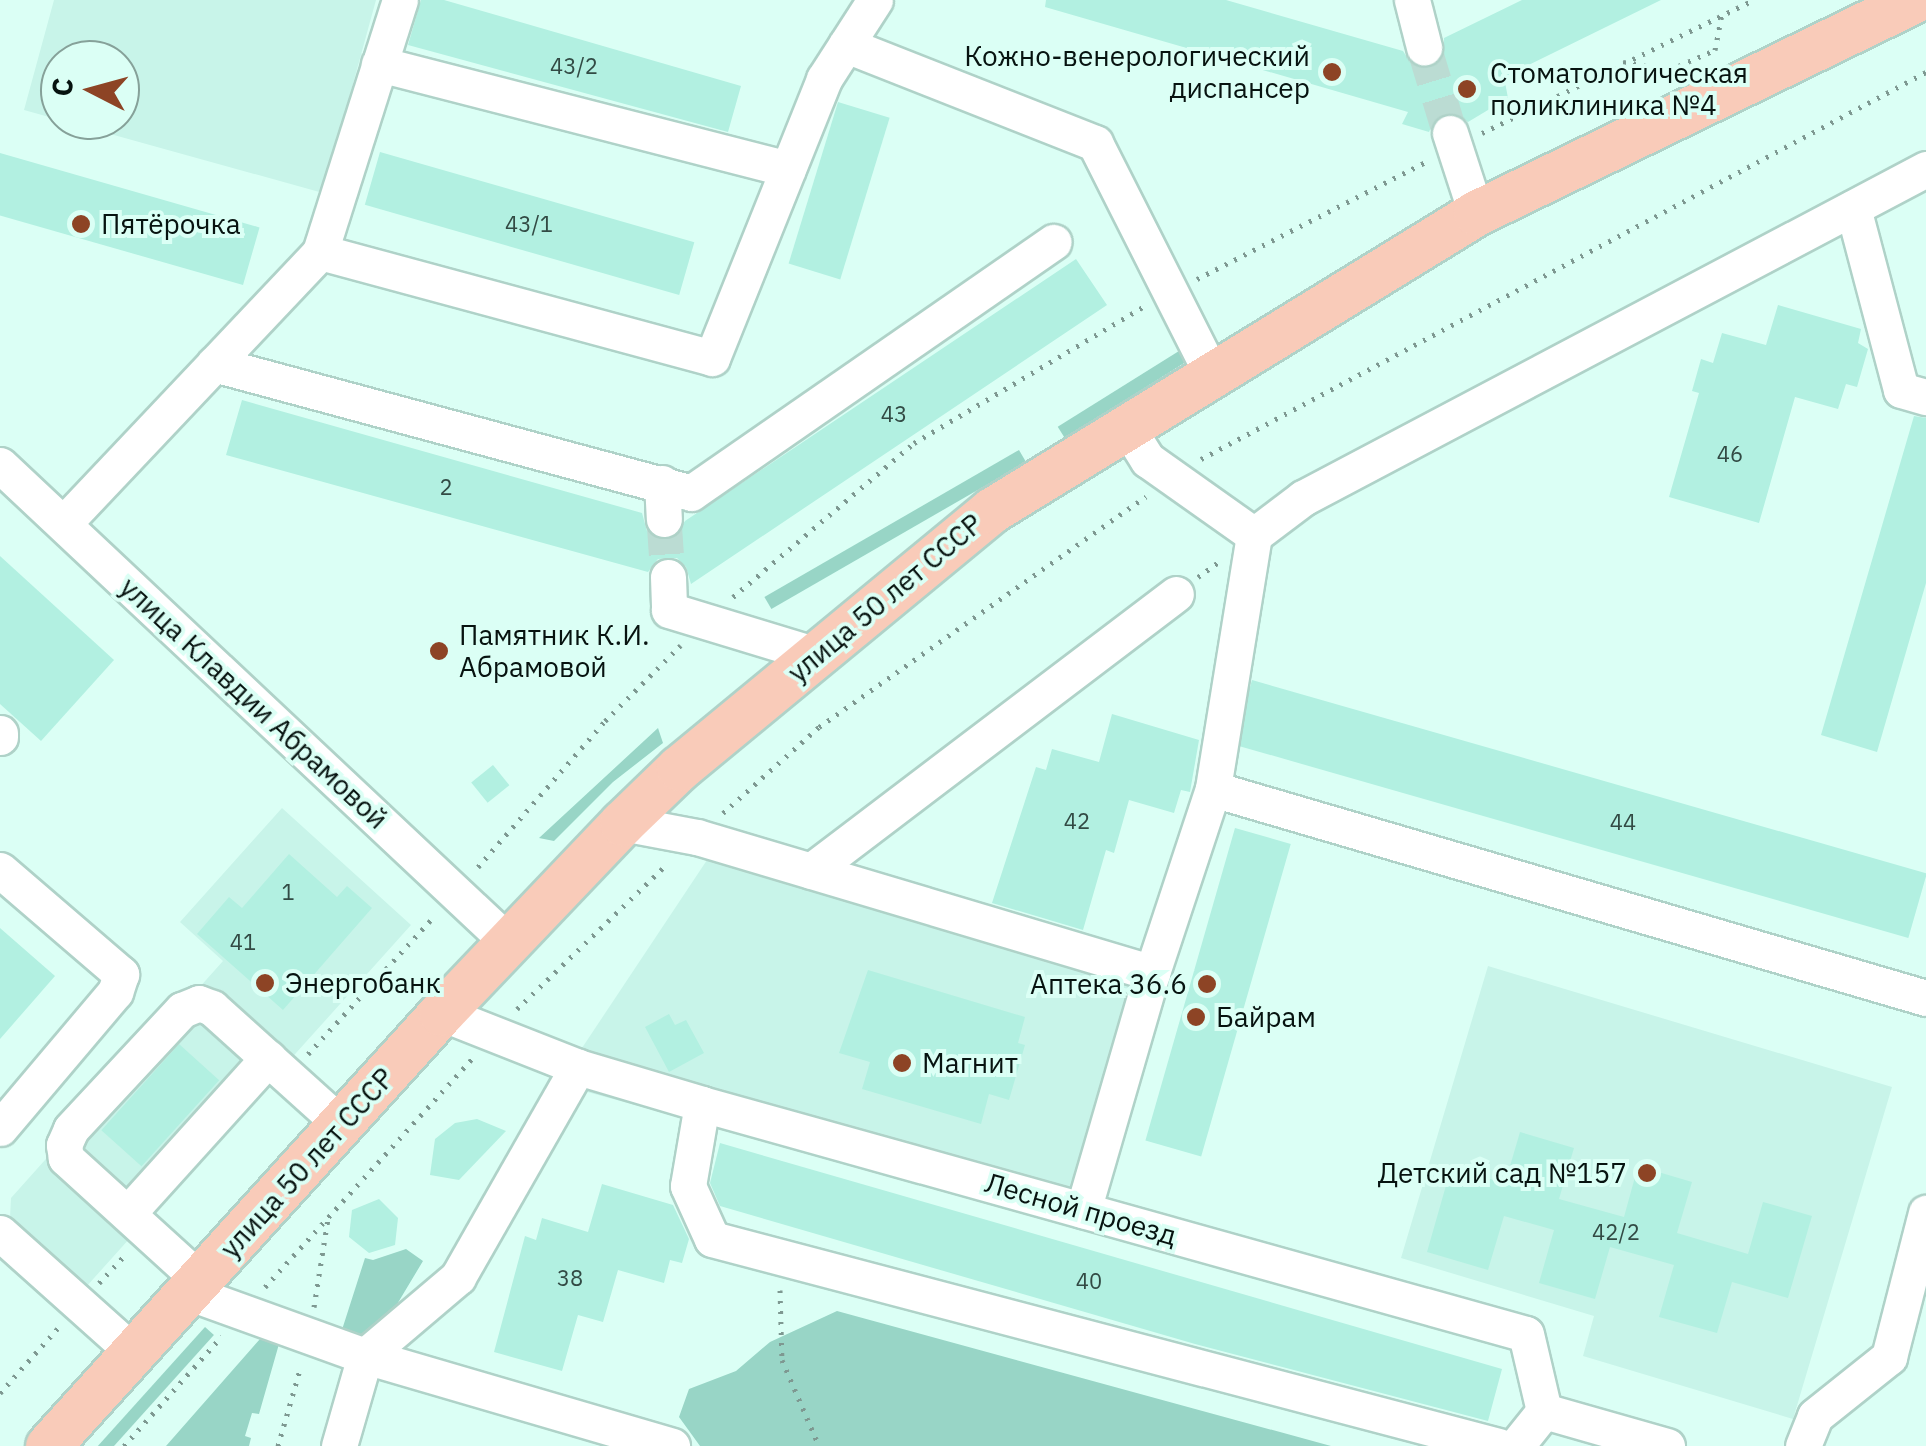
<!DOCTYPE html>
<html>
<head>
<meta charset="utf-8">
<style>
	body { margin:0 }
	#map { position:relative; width:1926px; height:1446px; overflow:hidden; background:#dbfff5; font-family:"IBM Plex Sans",sans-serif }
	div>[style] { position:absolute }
	.built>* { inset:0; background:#c8f4e9 }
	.green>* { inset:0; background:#98d5c6; transform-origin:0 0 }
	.building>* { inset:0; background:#b2f0e1; transform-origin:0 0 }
	.minor-tunnel>* { height:35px; margin-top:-17.5px; transform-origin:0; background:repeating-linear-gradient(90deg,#bbdcd3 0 35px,transparent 0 53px) }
	.path>* { height:5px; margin-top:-2.5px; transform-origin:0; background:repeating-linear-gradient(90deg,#7e9891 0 2.5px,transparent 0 10.5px) }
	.roads { filter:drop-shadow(2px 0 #afd2c8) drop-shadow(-2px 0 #afd2c8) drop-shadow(0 2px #afd2c8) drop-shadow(0 -2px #afd2c8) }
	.minor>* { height:35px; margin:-17.5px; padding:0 17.5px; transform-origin:17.5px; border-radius:17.5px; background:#fff }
	.major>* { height:45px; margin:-22.5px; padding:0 22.5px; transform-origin:22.5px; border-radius:22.5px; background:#f9cbb9 }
	.dots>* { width:28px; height:28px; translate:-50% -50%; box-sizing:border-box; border:5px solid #dbfff5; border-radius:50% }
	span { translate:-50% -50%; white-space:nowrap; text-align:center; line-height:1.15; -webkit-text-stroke:8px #dbfff5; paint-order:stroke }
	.number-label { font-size:22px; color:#324a44 }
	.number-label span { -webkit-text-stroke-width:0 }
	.poi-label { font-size:28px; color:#071310 }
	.right { translate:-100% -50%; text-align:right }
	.left { translate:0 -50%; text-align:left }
	.street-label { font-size:28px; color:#071310 }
	.north { position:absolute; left:40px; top:40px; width:100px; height:100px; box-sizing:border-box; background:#dbfff5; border:2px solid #86a199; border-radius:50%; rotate:276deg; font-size:28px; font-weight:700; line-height:40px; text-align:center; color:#071310 }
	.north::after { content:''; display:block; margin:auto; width:35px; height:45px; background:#8d4425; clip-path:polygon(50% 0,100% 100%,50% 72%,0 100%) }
</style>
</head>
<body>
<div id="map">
	<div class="built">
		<div style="clip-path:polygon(evenodd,54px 0,376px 0,323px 193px,24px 110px,54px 0,60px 60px,120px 60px,120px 120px,60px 120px,60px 60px)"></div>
		<div style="clip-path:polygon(282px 808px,411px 925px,86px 1287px,10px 1218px,11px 1198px,223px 961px,180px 922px)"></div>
		<div style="clip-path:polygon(725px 833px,1174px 964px,1089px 1229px,558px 1084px)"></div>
		<div style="clip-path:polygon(1488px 966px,1892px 1087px,1793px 1419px,1583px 1356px,1594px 1316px,1401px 1258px)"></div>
	</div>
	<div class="green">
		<div style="left:1179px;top:351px;width:13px;height:143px;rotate:58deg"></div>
		<div style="left:1019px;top:450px;width:14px;height:294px;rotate:60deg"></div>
		<div style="clip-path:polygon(658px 728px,663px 743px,613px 782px,554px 841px,539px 838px)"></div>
		<div style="clip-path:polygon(406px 1249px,423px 1261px,375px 1341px,340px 1336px,365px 1258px,373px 1260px)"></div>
		<div style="clip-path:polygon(837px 1311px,1331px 1446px,700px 1446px,679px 1417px,689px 1389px,736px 1371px,770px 1342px)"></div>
		<div style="left:205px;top:1327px;width:12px;height:161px;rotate:42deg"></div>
		<div style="clip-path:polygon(260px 1339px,279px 1344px,259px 1414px,252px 1413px,245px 1436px,251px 1438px,249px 1446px,166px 1446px)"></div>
	</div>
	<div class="building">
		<div style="clip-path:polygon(421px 0,444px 0,741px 86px,728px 132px,408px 45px)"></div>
		<div style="clip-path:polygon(1046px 0,1226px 0,1403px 51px,1410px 62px,1428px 68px,1444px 54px,1444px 38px,1522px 0,1661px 0,1504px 77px,1508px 98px,1468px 122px,1455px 113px,1444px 113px,1434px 120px,1429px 132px,1402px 124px,1408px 112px,1045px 7px)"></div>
		<div style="left:838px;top:102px;width:54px;height:169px;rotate:17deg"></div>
		<div style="left:380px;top:152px;width:327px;height:55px;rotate:16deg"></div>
		<div style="left:0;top:153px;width:270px;height:60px;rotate:16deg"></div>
		<div style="clip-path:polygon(1076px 259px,1107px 305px,691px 584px,686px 567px,677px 558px,658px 559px,648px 572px,226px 455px,242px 400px,642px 513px,647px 531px,666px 540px,676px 536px,685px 521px)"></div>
		<div style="clip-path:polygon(1778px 305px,1861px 329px,1858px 343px,1868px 349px,1857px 387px,1846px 384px,1838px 409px,1795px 397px,1759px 523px,1669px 497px,1699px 393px,1692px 391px,1701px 359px,1713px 363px,1722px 333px,1766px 345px)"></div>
		<div style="clip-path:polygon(1914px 416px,1926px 418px,1926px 583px,1877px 752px,1821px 735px)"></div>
		<div style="clip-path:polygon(0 556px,114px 660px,41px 741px,0 704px)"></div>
		<div style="left:1252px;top:680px;width:702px;height:67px;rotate:16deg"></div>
		<div style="clip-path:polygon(1112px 714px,1199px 740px,1190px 792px,1181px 790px,1174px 813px,1129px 800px,1114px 853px,1106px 850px,1083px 930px,992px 903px,1036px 767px,1046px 770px,1052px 749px,1099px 762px)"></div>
		<div style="left:493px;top:765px;width:26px;height:28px;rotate:51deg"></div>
		<div style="left:1235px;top:828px;width:58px;height:325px;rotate:16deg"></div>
		<div style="clip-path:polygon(289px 854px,337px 897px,347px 886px,372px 908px,283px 1010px,197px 934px,229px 897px,242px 908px)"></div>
		<div style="clip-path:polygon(0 928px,55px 976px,0 1039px)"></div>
		<div style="clip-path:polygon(868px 970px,1025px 1017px,1018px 1043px,1025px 1045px,1009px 1100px,989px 1094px,981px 1124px,862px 1089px,870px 1062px,839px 1053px)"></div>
		<div style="clip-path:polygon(669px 1014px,675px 1025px,686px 1020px,704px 1053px,669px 1072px,645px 1027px)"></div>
		<div style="left:179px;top:1044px;width:54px;height:116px;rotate:42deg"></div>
		<div style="clip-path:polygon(477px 1119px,506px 1131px,459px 1180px,430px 1175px,435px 1139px,455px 1123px)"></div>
		<div style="clip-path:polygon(1520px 1132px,1574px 1148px,1559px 1199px,1624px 1217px,1638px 1166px,1692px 1182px,1677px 1233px,1748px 1254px,1763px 1202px,1812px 1216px,1788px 1298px,1732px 1282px,1717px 1333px,1659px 1317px,1674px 1265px,1610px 1247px,1595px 1299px,1539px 1283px,1554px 1230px,1504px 1216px,1488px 1270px,1427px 1252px,1451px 1168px,1505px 1183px)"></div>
		<div style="clip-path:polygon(720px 1143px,1502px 1369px,1488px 1421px,1195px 1344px,720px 1206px,710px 1183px)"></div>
		<div style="clip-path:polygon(602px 1184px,673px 1205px,689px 1239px,682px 1263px,670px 1260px,664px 1283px,618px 1270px,603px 1322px,578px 1315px,562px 1371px,494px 1352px,525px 1236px,536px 1240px,542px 1218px,588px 1232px)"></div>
		<div style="clip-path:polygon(379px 1199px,398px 1218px,395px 1245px,369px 1253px,349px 1237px,352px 1210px)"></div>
	</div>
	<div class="minor-tunnel">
		<div style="left:1424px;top:47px;width:90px;rotate:73.2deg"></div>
		<div style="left:664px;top:519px;width:58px;rotate:86.1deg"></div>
	</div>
	<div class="path">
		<div style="left:1623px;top:62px;width:47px;rotate:9.9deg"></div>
		<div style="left:1669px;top:70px;width:50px;rotate:-23.5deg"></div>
		<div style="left:1715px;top:50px;width:36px;rotate:-79deg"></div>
		<div style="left:1482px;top:133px;width:302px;rotate:-26.1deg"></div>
		<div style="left:1197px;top:279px;width:259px;rotate:-27.1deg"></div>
		<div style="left:1201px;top:459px;width:822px;rotate:-28.09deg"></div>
		<div style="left:1198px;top:577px;width:24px;rotate:-36deg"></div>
		<div style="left:733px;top:597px;width:238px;rotate:-40.4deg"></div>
		<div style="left:914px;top:443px;width:266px;rotate:-30.7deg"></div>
		<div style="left:723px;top:813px;width:129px;rotate:-41.9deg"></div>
		<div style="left:819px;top:727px;width:400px;rotate:-35.2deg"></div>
		<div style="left:478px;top:867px;width:194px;rotate:-49deg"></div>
		<div style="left:605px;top:721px;width:107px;rotate:-45deg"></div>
		<div style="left:517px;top:1009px;width:209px;rotate:-44deg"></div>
		<div style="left:308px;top:1054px;width:182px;rotate:-47.5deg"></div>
		<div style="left:99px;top:1283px;width:40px;rotate:-47deg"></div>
		<div style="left:265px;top:1287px;width:309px;rotate:-47.8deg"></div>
		<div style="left:780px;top:1290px;width:70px;rotate:88.4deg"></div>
		<div style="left:782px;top:1360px;width:94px;rotate:66.7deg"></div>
		<div style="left:314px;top:1307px;width:89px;rotate:-81deg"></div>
		<div style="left:0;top:1393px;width:87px;rotate:-48.3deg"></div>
		<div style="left:124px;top:1446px;width:147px;rotate:-48.3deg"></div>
		<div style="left:278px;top:1446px;width:83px;rotate:-74deg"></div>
	</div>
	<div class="roads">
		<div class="minor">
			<div style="left:1412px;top:0;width:49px;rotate:75.7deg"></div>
			<div style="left:846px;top:45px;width:268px;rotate:21.5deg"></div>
			<div style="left:1095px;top:143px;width:260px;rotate:63.2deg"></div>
			<div style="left:379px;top:64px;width:422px;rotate:14.4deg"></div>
			<div style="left:1450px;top:133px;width:84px;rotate:72deg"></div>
			<div style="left:1926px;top:169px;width:705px;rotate:152.16deg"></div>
			<div style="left:1303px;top:498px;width:61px;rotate:142.9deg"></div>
			<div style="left:1254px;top:535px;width:257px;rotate:99.2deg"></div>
			<div style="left:1213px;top:789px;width:743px;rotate:16.34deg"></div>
			<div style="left:1853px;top:208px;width:188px;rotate:75.2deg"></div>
			<div style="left:1901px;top:390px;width:26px;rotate:16deg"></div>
			<div style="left:320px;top:252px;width:264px;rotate:-72.4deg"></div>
			<div style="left:214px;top:364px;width:494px;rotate:15.1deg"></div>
			<div style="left:691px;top:493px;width:441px;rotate:-34.7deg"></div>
			<div style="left:1127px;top:427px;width:39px;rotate:58deg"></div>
			<div style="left:1148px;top:460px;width:130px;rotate:35.3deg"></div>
			<div style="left:0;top:465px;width:697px;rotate:43.2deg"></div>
			<div style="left:662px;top:483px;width:36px;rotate:87deg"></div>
			<div style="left:64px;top:523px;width:373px;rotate:-46.6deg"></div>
			<div style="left:320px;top:252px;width:406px;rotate:15.1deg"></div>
			<div style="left:712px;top:358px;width:301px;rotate:-68.1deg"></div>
			<div style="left:824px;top:79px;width:94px;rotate:-57.2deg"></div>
			<div style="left:668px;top:577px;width:33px;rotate:88deg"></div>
			<div style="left:669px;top:610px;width:155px;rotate:16.9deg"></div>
			<div style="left:0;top:733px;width:4px;rotate:90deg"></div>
			<div style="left:622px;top:823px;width:76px;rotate:10.6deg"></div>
			<div style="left:697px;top:837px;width:475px;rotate:16.6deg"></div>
			<div style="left:1152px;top:973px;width:247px;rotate:106.2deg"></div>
			<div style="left:0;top:870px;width:160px;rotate:40.7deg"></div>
			<div style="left:121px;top:974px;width:19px;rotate:108deg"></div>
			<div style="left:115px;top:992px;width:178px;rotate:130.2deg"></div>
			<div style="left:811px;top:871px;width:458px;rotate:-37.2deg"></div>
			<div style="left:1152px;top:973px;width:194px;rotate:-71.7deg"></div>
			<div style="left:441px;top:1013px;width:147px;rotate:21.5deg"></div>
			<div style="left:578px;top:1067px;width:129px;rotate:16.6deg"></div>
			<div style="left:702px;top:1104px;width:855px;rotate:15.6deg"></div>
			<div style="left:1526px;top:1334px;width:79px;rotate:76.8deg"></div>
			<div style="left:1544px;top:1411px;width:128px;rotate:15.9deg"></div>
			<div style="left:702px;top:1104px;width:83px;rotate:99.7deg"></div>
			<div style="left:688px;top:1186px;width:58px;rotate:65.6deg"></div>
			<div style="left:712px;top:1239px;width:814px;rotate:14.74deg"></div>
			<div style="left:128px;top:1213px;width:209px;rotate:-47.9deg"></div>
			<div style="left:0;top:1233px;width:180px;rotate:41.8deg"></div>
			<div style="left:201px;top:1281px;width:183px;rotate:-137.7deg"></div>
			<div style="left:66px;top:1158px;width:13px;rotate:-99deg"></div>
			<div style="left:64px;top:1145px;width:17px;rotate:-66deg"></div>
			<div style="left:71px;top:1129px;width:163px;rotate:-47deg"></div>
			<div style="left:182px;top:1010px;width:18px;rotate:-22deg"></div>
			<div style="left:199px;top:1003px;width:14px;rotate:21deg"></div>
			<div style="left:212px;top:1008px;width:173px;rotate:42deg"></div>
			<div style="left:190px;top:1293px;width:186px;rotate:19.8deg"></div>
			<div style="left:365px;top:1356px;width:320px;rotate:16.3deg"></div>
			<div style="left:339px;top:1446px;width:94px;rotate:-73.9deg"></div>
			<div style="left:365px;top:1356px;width:122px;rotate:-40.3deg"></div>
			<div style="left:458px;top:1277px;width:242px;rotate:-60.3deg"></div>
			<div style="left:1516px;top:1446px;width:45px;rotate:-51.3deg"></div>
			<div style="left:1803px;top:1446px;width:32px;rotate:-68deg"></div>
			<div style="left:1815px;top:1416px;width:95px;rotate:-38.6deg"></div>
			<div style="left:1889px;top:1357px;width:149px;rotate:-75.6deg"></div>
		</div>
		<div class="major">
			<div style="left:48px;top:1446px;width:585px;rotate:-47.77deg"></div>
			<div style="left:441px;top:1013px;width:262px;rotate:-46.4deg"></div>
			<div style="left:622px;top:823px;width:79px;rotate:-44deg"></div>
			<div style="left:679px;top:768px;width:406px;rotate:-39.5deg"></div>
			<div style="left:992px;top:510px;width:568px;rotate:-31.53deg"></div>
			<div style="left:1476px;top:213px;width:488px;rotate:-25.9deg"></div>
		</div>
	</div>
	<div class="dots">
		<div style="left:1332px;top:72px;background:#8d4425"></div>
		<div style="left:1467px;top:89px;background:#8d4425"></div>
		<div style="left:81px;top:224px;background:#8d4425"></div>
		<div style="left:439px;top:651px;background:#8d4425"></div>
		<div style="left:265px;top:983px;background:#8d4425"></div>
		<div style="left:1207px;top:984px;background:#8d4425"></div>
		<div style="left:1196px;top:1017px;background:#8d4425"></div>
		<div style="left:902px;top:1063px;background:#8d4425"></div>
		<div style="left:1647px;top:1173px;background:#8d4425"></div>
	</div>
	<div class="number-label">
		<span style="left:574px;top:66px">43/2</span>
		<span style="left:529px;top:224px">43/1</span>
		<span style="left:894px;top:414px">43</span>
		<span style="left:1730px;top:454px">46</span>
		<span style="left:446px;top:487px">2</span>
		<span style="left:1077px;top:821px">42</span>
		<span style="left:1623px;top:822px">44</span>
		<span style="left:288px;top:892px">1</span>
		<span style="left:243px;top:942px">41</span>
		<span style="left:1616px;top:1232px">42/2</span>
		<span style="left:570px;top:1278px">38</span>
		<span style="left:1089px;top:1281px">40</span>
	</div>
	<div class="poi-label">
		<span class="right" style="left:1310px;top:72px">Кожно-венерологический<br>диспансер</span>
		<span class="left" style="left:1490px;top:89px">Стоматологическая<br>поликлиника №4</span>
		<span class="left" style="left:101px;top:224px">Пятёрочка</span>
		<span class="left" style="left:459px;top:651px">Памятник К.И.<br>Абрамовой</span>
		<span class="left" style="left:285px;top:983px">Энергобанк</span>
		<span class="right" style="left:1187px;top:984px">Аптека 36.6</span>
		<span class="left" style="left:1216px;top:1017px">Байрам</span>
		<span class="left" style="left:922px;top:1063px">Магнит</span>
		<span class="right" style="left:1627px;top:1173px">Детский сад №157</span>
	</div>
	<div class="street-label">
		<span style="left:885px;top:598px;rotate:-40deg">улица 50 лет СССР</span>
		<span style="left:254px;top:703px;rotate:43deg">улица Клавдии Абрамовой</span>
		<span style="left:307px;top:1163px;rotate:-48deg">улица 50 лет СССР</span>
		<span style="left:1081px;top:1209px;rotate:16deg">Лесной проезд</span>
	</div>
	<div class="north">С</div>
</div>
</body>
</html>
